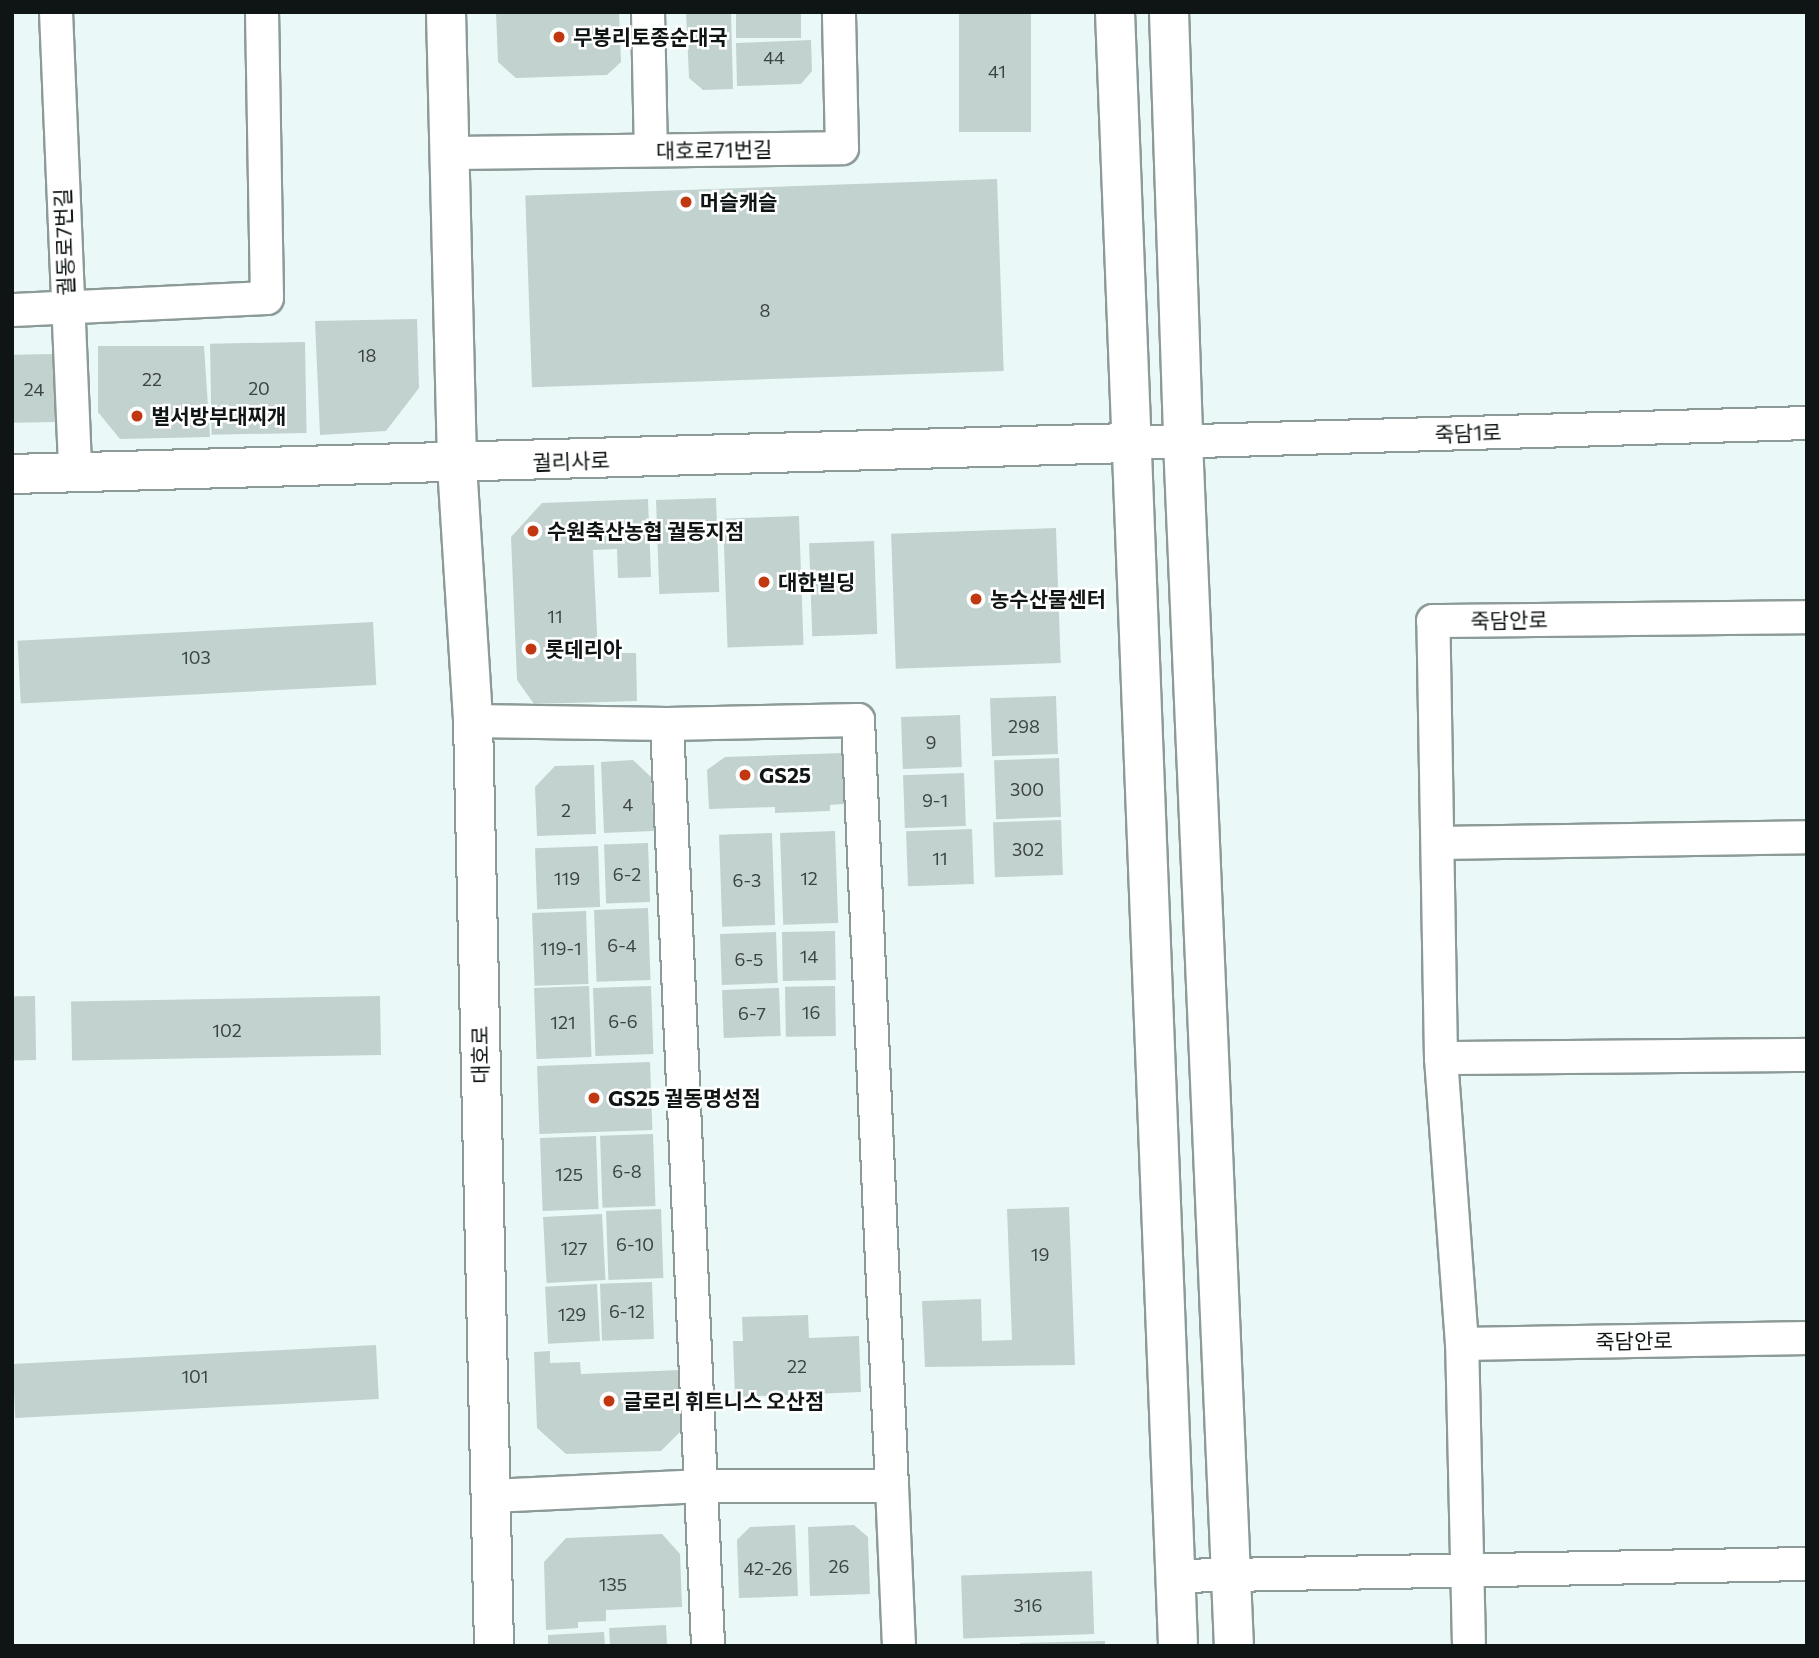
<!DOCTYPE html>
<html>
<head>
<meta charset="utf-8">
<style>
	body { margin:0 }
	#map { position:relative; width:1819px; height:1658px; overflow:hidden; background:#eaf9f7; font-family:Commissioner,"Noto Sans KR",sans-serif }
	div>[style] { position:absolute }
	.building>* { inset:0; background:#c2d2cf; transform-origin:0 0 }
	.roads { filter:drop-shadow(2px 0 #8c9a98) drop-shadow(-2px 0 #8c9a98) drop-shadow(0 2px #8c9a98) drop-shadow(0 -2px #8c9a98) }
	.street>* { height:32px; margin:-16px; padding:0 16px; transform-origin:16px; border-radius:16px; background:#fff }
	.secondary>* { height:38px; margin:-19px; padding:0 19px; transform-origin:19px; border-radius:19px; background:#fff }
	.dots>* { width:19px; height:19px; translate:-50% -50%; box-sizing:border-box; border:4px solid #fff; border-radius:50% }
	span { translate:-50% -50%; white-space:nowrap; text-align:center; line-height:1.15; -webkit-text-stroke:5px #fff; paint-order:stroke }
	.number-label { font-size:18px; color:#3c4443 }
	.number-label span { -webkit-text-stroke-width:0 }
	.poi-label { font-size:21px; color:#0f1414; font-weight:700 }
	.left { translate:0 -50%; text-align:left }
	.street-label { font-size:21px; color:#0f1414 }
	.frame { position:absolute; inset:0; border:14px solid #0f1414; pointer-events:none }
</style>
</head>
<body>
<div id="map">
	<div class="building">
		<div style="clip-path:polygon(496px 12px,619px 12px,621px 62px,607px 75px,516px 78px,498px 62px)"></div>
		<div style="clip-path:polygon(686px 12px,731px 12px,733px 89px,703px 90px,689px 78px)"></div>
		<div style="left:736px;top:12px;width:65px;height:26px"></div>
		<div style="left:959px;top:12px;width:72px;height:120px"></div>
		<div style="clip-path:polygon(811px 40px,812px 71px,801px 84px,737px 86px,736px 43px)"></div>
		<div style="left:997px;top:179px;width:192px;height:472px;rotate:88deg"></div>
		<div style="clip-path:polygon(417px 319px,419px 388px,386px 431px,320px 435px,315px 321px)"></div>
		<div style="left:305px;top:342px;width:91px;height:95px;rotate:89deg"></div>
		<div style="clip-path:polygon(98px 346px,204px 346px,210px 437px,120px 439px,98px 412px)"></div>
		<div style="left:55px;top:354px;width:68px;height:43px;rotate:89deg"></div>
		<div style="left:716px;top:498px;width:94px;height:60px;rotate:88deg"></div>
		<div style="clip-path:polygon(648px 499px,651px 577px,618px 578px,617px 549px,593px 550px,598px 653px,636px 653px,637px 701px,534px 704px,517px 680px,511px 537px,542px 503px)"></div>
		<div style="left:799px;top:516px;width:129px;height:76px;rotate:88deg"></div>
		<div style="left:1056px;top:528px;width:135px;height:165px;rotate:88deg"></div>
		<div style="left:874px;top:541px;width:93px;height:65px;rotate:88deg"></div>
		<div style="left:373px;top:622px;width:63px;height:356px;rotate:87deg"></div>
		<div style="left:1056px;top:696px;width:58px;height:66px;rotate:88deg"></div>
		<div style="left:960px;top:715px;width:52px;height:59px;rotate:88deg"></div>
		<div style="clip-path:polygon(842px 753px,844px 804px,830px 805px,830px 811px,775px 813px,775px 807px,709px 809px,707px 770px,725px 757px)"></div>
		<div style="left:1059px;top:758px;width:59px;height:65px;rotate:88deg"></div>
		<div style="clip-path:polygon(633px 760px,651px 777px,654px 831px,604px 833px,601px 762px)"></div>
		<div style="clip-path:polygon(594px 765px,596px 834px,537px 836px,535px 787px,555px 766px)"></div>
		<div style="left:964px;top:773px;width:53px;height:61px;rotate:88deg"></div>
		<div style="left:1061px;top:820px;width:55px;height:68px;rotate:88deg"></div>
		<div style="left:972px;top:829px;width:55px;height:66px;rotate:88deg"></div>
		<div style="left:835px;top:831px;width:92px;height:55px;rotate:88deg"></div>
		<div style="left:772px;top:833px;width:92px;height:53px;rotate:88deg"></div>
		<div style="left:648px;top:843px;width:59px;height:44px;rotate:88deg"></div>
		<div style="left:598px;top:846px;width:61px;height:63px;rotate:88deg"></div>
		<div style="left:648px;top:908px;width:72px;height:54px;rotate:88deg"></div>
		<div style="left:586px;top:911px;width:73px;height:54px;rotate:88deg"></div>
		<div style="left:835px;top:931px;width:49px;height:53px;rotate:89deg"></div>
		<div style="left:776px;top:932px;width:51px;height:56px;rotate:88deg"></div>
		<div style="left:589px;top:986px;width:71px;height:55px;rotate:88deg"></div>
		<div style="left:651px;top:986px;width:68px;height:58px;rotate:88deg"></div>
		<div style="left:835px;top:986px;width:50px;height:50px;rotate:89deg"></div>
		<div style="left:779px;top:988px;width:48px;height:57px;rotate:88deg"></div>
		<div style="left:35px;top:996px;width:64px;height:23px;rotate:89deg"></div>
		<div style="left:380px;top:996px;width:59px;height:309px;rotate:89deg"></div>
		<div style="left:650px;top:1062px;width:68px;height:113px;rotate:88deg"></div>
		<div style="left:653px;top:1134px;width:72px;height:53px;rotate:88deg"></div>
		<div style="left:596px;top:1136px;width:73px;height:56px;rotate:88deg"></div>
		<div style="clip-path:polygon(1069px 1207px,1075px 1365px,925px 1367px,922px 1301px,981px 1299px,982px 1341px,1012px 1340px,1007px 1209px)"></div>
		<div style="left:661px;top:1209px;width:69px;height:55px;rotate:88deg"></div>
		<div style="left:602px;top:1214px;width:66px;height:59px;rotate:87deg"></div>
		<div style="left:652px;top:1282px;width:57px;height:52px;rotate:88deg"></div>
		<div style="left:597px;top:1284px;width:57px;height:52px;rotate:87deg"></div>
		<div style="clip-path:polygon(808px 1315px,809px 1338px,859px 1336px,861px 1392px,735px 1397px,733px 1341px,743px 1341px,742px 1317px)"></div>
		<div style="left:376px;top:1345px;width:54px;height:364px;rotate:87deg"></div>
		<div style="clip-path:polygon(550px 1351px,550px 1363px,580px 1362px,581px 1374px,681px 1370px,683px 1429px,661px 1451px,566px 1454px,537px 1428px,534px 1352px)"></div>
		<div style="clip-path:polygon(795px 1525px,798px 1596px,739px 1598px,737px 1540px,750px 1527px)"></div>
		<div style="clip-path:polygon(854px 1525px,868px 1537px,870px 1594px,810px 1596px,808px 1527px)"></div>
		<div style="clip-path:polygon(662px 1534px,680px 1554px,682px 1607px,606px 1610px,606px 1621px,578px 1622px,578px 1628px,546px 1630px,544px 1562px,566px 1538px)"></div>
		<div style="left:1092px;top:1571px;width:63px;height:131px;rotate:88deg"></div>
		<div style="left:666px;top:1625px;width:21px;height:57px;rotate:87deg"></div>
		<div style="clip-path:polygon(604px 1632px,605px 1646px,548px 1646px,548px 1635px)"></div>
		<div style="clip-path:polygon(1105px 1641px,1105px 1646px,1020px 1646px,1020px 1643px)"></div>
	</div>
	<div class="roads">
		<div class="street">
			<div style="left:56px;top:12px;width:461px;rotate:87.6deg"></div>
			<div style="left:648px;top:12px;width:138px;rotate:88.8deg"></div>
			<div style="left:450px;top:153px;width:392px;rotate:-0.7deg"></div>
			<div style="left:842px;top:148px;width:136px;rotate:-91.3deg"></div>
			<div style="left:12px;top:310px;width:255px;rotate:-2.7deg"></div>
			<div style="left:267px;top:298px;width:286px;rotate:-91deg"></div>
			<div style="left:1130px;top:443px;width:677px;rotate:-1.69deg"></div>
			<div style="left:473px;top:721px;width:194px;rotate:0.9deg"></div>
			<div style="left:667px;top:724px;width:191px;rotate:-1.2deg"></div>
			<div style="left:858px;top:720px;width:767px;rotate:87.46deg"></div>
			<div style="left:892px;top:1486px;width:189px;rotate:180deg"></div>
			<div style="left:703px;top:1486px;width:212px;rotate:177.3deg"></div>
			<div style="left:667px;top:724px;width:923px;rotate:87.45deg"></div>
			<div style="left:1439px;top:843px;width:368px;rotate:-0.9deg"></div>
			<div style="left:1441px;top:1058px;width:366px;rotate:-0.5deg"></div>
			<div style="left:1462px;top:1344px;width:345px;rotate:-1deg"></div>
			<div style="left:892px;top:1486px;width:160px;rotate:87.5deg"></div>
			<div style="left:1175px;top:1576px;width:632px;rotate:-1.09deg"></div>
			<div style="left:1469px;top:1646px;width:302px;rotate:-91.3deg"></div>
			<div style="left:1462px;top:1344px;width:287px;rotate:-94.2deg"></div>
			<div style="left:1441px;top:1058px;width:437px;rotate:-91deg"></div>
			<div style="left:1433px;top:621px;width:374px;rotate:-0.6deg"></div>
		</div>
		<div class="secondary">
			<div style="left:446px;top:12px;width:453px;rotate:88.6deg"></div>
			<div style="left:457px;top:465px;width:256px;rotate:86.4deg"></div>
			<div style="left:473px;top:721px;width:925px;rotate:88.7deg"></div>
			<div style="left:1115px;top:12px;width:1635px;rotate:87.79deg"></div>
			<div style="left:1169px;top:12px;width:429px;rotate:88.1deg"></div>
			<div style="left:1183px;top:441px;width:1206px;rotate:87.58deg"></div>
			<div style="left:12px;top:474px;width:1118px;rotate:-1.59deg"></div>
		</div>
	</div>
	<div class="dots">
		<div style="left:559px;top:37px;background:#c13710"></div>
		<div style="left:686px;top:202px;background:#c13710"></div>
		<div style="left:137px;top:416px;background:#c13710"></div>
		<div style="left:533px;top:531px;background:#c13710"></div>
		<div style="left:764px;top:582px;background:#c13710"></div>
		<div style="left:976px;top:599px;background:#c13710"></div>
		<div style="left:531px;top:649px;background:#c13710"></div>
		<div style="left:745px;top:775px;background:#c13710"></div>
		<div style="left:594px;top:1098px;background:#c13710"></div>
		<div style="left:609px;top:1401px;background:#c13710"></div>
	</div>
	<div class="number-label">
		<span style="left:774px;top:57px">44</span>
		<span style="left:997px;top:71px">41</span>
		<span style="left:765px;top:310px">8</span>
		<span style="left:367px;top:355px">18</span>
		<span style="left:152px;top:379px">22</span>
		<span style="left:259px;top:388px">20</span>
		<span style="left:34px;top:389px">24</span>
		<span style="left:555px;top:616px">11</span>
		<span style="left:196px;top:657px">103</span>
		<span style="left:1024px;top:726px">298</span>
		<span style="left:931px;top:742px">9</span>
		<span style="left:1027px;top:789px">300</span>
		<span style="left:935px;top:800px">9-1</span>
		<span style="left:628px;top:804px">4</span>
		<span style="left:566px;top:810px">2</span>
		<span style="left:1028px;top:849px">302</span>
		<span style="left:940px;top:858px">11</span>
		<span style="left:627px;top:874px">6-2</span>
		<span style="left:567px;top:878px">119</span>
		<span style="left:809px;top:878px">12</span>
		<span style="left:747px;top:880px">6-3</span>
		<span style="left:622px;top:945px">6-4</span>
		<span style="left:561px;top:948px">119-1</span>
		<span style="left:809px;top:956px">14</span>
		<span style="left:749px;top:959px">6-5</span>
		<span style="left:811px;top:1012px">16</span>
		<span style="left:752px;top:1013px">6-7</span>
		<span style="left:623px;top:1021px">6-6</span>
		<span style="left:563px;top:1022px">121</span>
		<span style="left:227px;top:1030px">102</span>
		<span style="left:627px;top:1171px">6-8</span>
		<span style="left:569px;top:1174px">125</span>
		<span style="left:635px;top:1244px">6-10</span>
		<span style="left:574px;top:1248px">127</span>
		<span style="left:1040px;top:1254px">19</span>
		<span style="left:627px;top:1311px">6-12</span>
		<span style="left:572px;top:1314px">129</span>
		<span style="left:797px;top:1366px">22</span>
		<span style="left:195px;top:1376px">101</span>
		<span style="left:839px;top:1566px">26</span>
		<span style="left:768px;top:1568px">42-26</span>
		<span style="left:613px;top:1584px">135</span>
		<span style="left:1028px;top:1605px">316</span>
	</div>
	<div class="poi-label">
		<span class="left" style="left:573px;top:37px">무봉리토종순대국</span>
		<span class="left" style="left:700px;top:202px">머슬캐슬</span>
		<span class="left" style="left:151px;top:416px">벌서방부대찌개</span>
		<span class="left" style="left:547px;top:531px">수원축산농협 궐동지점</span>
		<span class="left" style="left:778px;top:582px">대한빌딩</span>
		<span class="left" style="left:990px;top:599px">농수산물센터</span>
		<span class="left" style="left:545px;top:649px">롯데리아</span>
		<span class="left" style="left:759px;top:775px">GS25</span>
		<span class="left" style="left:608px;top:1098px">GS25 궐동명성점</span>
		<span class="left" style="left:623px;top:1401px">글로리 휘트니스 오산점</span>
	</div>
	<div class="street-label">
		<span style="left:714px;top:150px;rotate:-1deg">대호로71번길</span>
		<span style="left:64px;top:242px;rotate:-92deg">궐동로7번길</span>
		<span style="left:1468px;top:433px;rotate:-2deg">죽담1로</span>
		<span style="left:571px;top:461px;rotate:-2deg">궐리사로</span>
		<span style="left:1509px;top:620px;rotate:-1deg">죽담안로</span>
		<span style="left:480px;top:1055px;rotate:-91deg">대호로</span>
		<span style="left:1634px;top:1341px;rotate:-1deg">죽담안로</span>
	</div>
	<div class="frame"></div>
</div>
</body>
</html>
